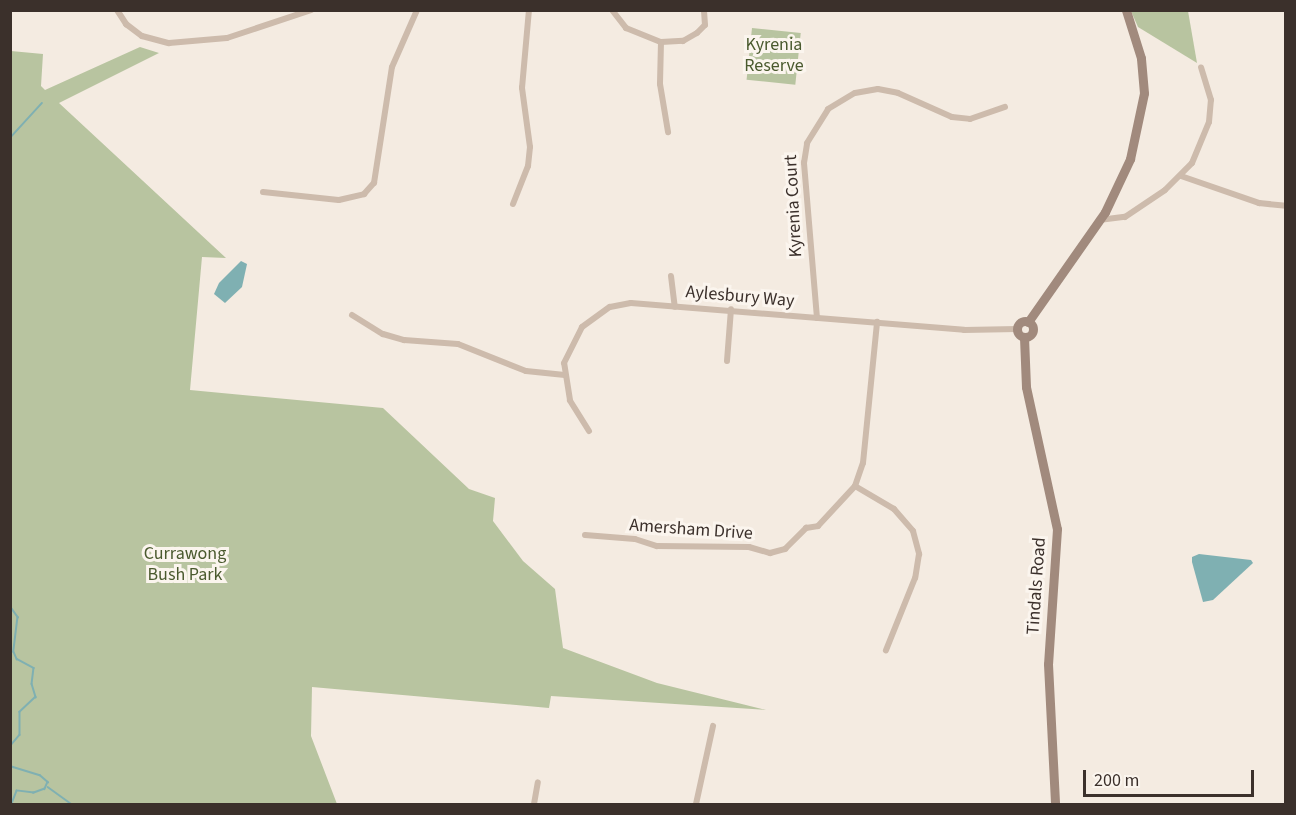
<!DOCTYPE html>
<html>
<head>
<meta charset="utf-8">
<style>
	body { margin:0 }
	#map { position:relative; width:1296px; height:815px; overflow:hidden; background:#f4ebe1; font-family:"Source Sans 3",sans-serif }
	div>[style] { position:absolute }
	.green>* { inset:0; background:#b8c4a0; transform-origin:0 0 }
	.water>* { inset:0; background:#7fb0b2 }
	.stream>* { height:1.5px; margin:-0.75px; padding:0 0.75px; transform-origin:0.75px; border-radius:0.75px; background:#7fb0b2 }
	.minor>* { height:6px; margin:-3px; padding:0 3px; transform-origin:3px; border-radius:3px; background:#cdbbac }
	.secondary>* { height:9px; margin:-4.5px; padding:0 4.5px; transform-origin:4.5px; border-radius:4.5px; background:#a18a7d }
	.secondary>.ring { margin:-4.5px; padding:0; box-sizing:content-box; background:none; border:9px solid #a18a7d; border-radius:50% }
	span { translate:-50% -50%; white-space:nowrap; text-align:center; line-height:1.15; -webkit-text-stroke:6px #fbf5ee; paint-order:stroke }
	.park-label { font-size:18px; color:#4a5a2e }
	.street-label { font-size:18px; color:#3b302b }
	.frame { position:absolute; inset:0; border:12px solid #3b302b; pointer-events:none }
	.scale { position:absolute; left:1083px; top:770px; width:171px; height:27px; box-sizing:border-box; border:3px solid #3b302b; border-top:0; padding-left:8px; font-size:18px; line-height:21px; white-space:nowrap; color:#3b302b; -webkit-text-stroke:4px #fbf5ee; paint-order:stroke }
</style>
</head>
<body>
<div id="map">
	<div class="green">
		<div style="clip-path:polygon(1131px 11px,1188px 11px,1197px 63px,1138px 27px)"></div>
		<div style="left:752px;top:28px;width:49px;height:52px;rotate:6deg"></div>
		<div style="clip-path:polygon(140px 47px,159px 53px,59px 103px,226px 258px,202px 257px,190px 390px,383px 408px,469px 489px,495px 498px,493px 521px,523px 561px,555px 589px,563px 648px,657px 683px,766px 710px,551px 696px,549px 708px,312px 687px,311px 736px,337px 804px,11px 804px,11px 51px,43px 54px,41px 86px,45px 90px)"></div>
	</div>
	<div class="water">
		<div style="clip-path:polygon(241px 261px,247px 264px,242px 287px,225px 303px,214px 294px,219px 283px)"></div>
		<div style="clip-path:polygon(1199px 554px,1251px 560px,1253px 563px,1213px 600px,1203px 602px,1192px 562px,1192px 557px)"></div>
	</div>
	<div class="stream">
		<div style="left:10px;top:138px;width:47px;rotate:-47.6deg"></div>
		<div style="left:10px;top:606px;width:14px;rotate:54deg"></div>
		<div style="left:18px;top:617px;width:35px;rotate:97deg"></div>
		<div style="left:14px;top:652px;width:8px;rotate:67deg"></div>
		<div style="left:17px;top:659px;width:19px;rotate:28deg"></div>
		<div style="left:34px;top:668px;width:16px;rotate:97deg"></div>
		<div style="left:32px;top:684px;width:14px;rotate:73deg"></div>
		<div style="left:36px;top:697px;width:22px;rotate:137deg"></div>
		<div style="left:20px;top:712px;width:23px;rotate:90deg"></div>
		<div style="left:20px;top:735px;width:16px;rotate:130deg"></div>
		<div style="left:10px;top:766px;width:31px;rotate:17deg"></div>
		<div style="left:40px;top:775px;width:11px;rotate:41deg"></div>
		<div style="left:48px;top:782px;width:8px;rotate:113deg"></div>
		<div style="left:45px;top:789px;width:12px;rotate:160deg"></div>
		<div style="left:34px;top:793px;width:17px;rotate:-173deg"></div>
		<div style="left:17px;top:791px;width:14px;rotate:111deg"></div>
		<div style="left:48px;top:787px;width:29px;rotate:36deg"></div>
	</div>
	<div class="minor">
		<div style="left:117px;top:10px;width:17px;rotate:57deg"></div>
		<div style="left:126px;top:24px;width:20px;rotate:37deg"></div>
		<div style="left:142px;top:36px;width:28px;rotate:15deg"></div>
		<div style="left:169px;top:43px;width:58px;rotate:-4.9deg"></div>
		<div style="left:227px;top:38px;width:89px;rotate:-18.4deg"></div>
		<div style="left:612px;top:10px;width:23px;rotate:52deg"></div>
		<div style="left:626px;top:28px;width:38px;rotate:22deg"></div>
		<div style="left:661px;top:42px;width:22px;rotate:-3deg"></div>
		<div style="left:683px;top:41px;width:16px;rotate:-30deg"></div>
		<div style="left:697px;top:33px;width:11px;rotate:-45deg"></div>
		<div style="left:705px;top:25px;width:15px;rotate:-94deg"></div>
		<div style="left:661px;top:42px;width:42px;rotate:91.4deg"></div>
		<div style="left:660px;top:84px;width:49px;rotate:80.5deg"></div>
		<div style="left:1181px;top:176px;width:83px;rotate:19.1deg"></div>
		<div style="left:1259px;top:203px;width:27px;rotate:6deg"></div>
		<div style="left:263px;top:192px;width:76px;rotate:6deg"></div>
		<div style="left:339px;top:200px;width:26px;rotate:-13deg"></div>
		<div style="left:364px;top:194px;width:15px;rotate:-48deg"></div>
		<div style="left:374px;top:183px;width:117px;rotate:-81.2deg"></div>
		<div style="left:392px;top:67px;width:62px;rotate:-66.3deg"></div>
		<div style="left:513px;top:204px;width:41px;rotate:-68.5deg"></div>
		<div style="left:528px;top:166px;width:19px;rotate:-84deg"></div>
		<div style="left:530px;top:147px;width:60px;rotate:-97.7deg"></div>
		<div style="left:522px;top:88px;width:78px;rotate:-84.9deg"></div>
		<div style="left:1099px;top:220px;width:26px;rotate:-7deg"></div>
		<div style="left:1125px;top:217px;width:48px;rotate:-34deg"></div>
		<div style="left:1165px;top:190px;width:38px;rotate:-45deg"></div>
		<div style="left:1192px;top:163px;width:44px;rotate:-67.5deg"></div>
		<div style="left:1209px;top:122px;width:22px;rotate:-85deg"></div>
		<div style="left:1211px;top:100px;width:34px;rotate:-107deg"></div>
		<div style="left:671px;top:276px;width:31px;rotate:83deg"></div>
		<div style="left:352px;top:315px;width:36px;rotate:32deg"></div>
		<div style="left:383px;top:334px;width:22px;rotate:16deg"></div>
		<div style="left:404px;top:340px;width:54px;rotate:4.2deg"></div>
		<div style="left:458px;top:344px;width:73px;rotate:21.7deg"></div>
		<div style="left:526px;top:371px;width:39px;rotate:6deg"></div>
		<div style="left:817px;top:318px;width:156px;rotate:-94.8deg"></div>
		<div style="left:804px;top:163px;width:20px;rotate:-81deg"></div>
		<div style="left:807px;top:143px;width:40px;rotate:-58deg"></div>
		<div style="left:828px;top:109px;width:31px;rotate:-31deg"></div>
		<div style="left:855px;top:93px;width:23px;rotate:-10deg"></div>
		<div style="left:878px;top:89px;width:20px;rotate:11deg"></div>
		<div style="left:898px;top:93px;width:59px;rotate:24deg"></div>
		<div style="left:952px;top:117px;width:18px;rotate:6deg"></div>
		<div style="left:970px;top:119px;width:37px;rotate:-19deg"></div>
		<div style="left:727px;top:361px;width:52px;rotate:-85.6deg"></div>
		<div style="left:589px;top:431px;width:36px;rotate:-122deg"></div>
		<div style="left:570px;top:400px;width:37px;rotate:-99deg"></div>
		<div style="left:564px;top:363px;width:40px;rotate:-63.4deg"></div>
		<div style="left:582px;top:327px;width:34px;rotate:-36deg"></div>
		<div style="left:610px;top:307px;width:21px;rotate:-11deg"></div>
		<div style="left:631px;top:303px;width:334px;rotate:4.6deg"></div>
		<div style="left:964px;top:330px;width:53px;rotate:-1.1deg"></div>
		<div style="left:855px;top:486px;width:45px;rotate:30.5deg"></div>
		<div style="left:894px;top:509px;width:29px;rotate:49deg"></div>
		<div style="left:913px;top:531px;width:24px;rotate:75deg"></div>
		<div style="left:919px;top:554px;width:24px;rotate:99deg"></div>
		<div style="left:915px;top:578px;width:78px;rotate:111.9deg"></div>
		<div style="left:585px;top:535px;width:50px;rotate:4.6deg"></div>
		<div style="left:635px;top:539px;width:23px;rotate:18deg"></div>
		<div style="left:657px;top:546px;width:92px;rotate:0.6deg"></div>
		<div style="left:749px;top:547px;width:22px;rotate:16deg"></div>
		<div style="left:770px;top:553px;width:16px;rotate:-15deg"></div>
		<div style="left:785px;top:549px;width:30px;rotate:-45deg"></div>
		<div style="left:806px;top:528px;width:12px;rotate:-9deg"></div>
		<div style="left:818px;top:526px;width:54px;rotate:-47.2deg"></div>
		<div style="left:855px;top:486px;width:24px;rotate:-71deg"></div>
		<div style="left:863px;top:463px;width:142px;rotate:-84.3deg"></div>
		<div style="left:534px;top:804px;width:22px;rotate:-80deg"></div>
		<div style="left:696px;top:804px;width:80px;rotate:-77.7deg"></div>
	</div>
	<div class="secondary">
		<div class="ring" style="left:1017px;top:321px;width:7px;height:7px"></div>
		<div style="left:1028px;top:322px;width:134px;rotate:-55deg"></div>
		<div style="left:1105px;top:212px;width:59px;rotate:-64.7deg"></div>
		<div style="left:1130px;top:159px;width:67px;rotate:-78deg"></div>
		<div style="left:1144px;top:93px;width:35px;rotate:-95deg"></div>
		<div style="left:1141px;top:58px;width:50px;rotate:-107.4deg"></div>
		<div style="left:1024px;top:337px;width:50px;rotate:87.7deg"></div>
		<div style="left:1026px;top:387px;width:145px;rotate:77.7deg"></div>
		<div style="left:1057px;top:529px;width:135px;rotate:93.8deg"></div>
		<div style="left:1048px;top:664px;width:140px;rotate:87.1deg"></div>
	</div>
	<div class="park-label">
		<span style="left:774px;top:56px">Kyrenia<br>Reserve</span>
		<span style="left:185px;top:565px">Currawong<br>Bush Park</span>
	</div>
	<div class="street-label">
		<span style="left:794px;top:206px;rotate:-93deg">Kyrenia Court</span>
		<span style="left:740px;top:297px;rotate:5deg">Aylesbury Way</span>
		<span style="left:691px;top:530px;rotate:4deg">Amersham Drive</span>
		<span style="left:1037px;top:586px;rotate:-86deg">Tindals Road</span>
	</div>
	<div class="frame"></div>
	<div class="scale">200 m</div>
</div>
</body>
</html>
